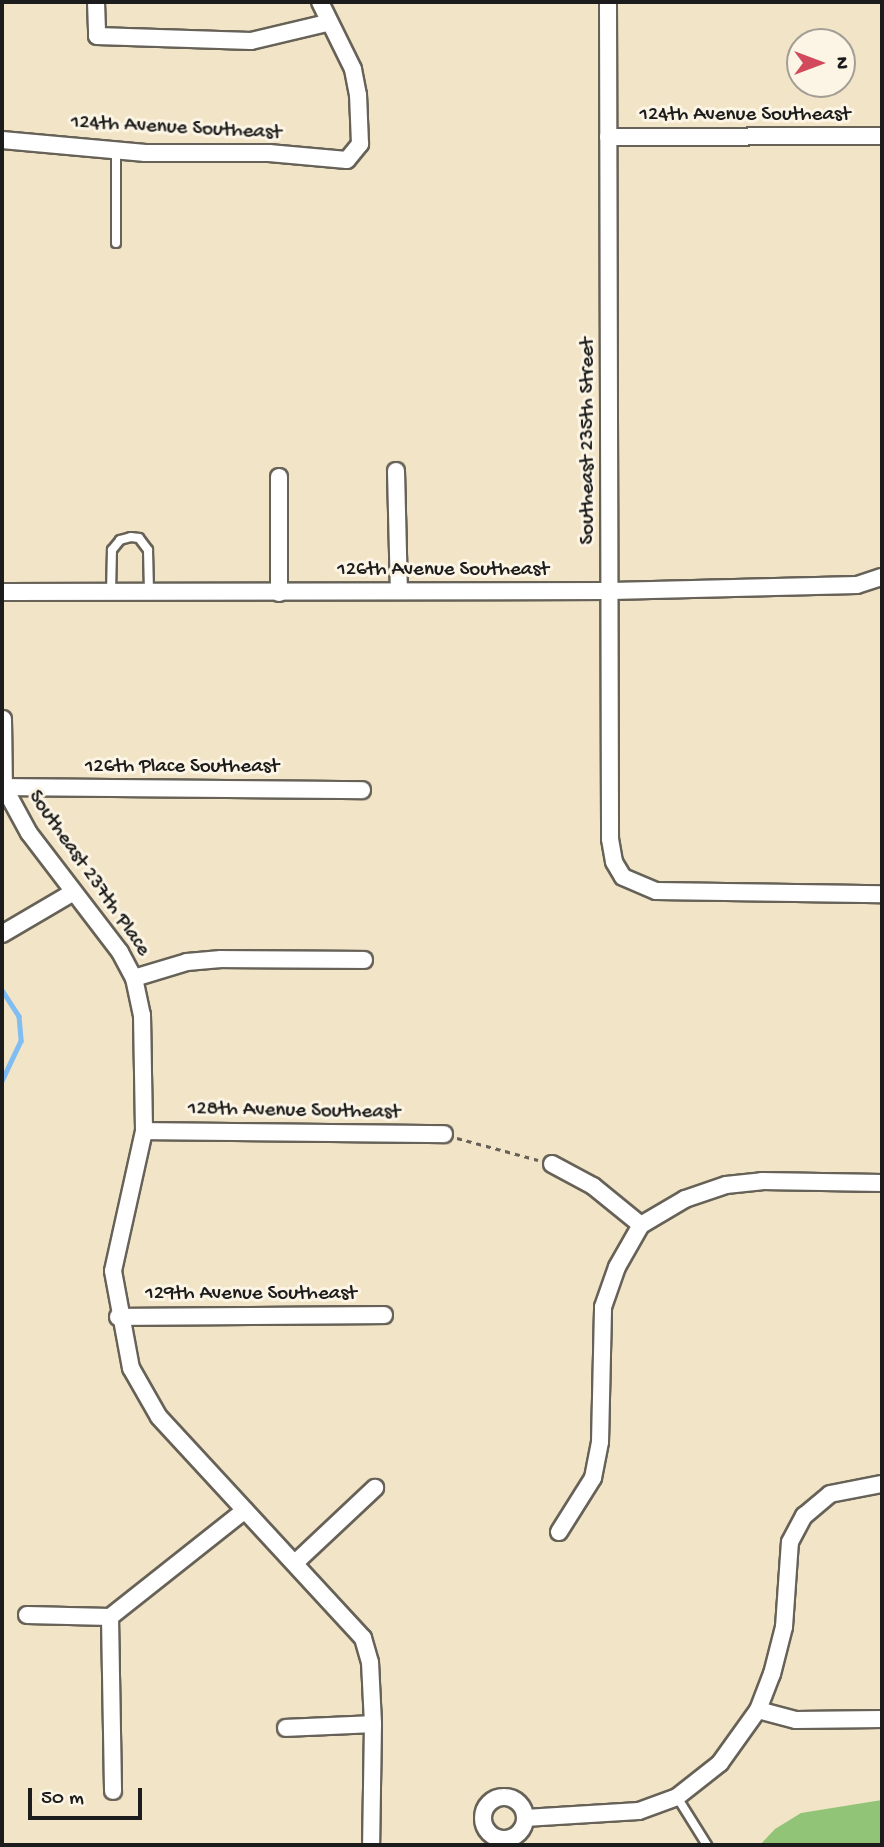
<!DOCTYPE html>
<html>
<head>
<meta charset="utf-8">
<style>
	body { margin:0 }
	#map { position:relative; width:884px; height:1847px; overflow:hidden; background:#f2e4c6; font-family:"Gochi Hand",sans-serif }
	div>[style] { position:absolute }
	.green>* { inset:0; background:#91c476 }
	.stream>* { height:4.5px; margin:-2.25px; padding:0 2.25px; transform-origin:2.25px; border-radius:2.25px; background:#80bdf3 }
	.path>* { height:2.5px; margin-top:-1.25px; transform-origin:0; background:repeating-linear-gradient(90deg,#676258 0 5px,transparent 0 10px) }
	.roads { filter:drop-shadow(2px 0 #676258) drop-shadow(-2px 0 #676258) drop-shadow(0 2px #676258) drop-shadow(0 -2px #676258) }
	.service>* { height:8px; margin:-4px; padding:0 4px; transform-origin:4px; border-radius:4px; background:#fff }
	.minor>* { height:16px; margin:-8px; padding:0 8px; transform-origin:8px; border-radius:8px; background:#fff }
	.minor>.ring { margin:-8px; padding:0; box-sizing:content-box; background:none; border:16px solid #fff; border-radius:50% }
	span { translate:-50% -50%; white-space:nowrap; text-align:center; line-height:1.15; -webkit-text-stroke:6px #fcf5e5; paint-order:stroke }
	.street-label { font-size:21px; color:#1c1c1c }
	.frame { position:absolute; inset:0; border:4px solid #1c1c1c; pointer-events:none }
	.north { position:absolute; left:786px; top:28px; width:70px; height:70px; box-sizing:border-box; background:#fcf5e5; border:2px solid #a29e95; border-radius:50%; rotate:90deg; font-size:19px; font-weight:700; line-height:28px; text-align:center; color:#1c1c1c }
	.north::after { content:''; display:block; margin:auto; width:24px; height:32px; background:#d1495b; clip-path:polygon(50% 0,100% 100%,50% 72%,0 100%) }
	.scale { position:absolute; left:28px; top:1788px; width:114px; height:32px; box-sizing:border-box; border:4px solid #1c1c1c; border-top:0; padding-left:9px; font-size:21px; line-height:24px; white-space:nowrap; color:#1c1c1c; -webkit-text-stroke:5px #fcf5e5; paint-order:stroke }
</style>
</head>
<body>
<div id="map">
	<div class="green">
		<div style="clip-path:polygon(882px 1800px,882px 1845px,760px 1845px,775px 1829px,801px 1813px)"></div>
	</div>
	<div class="stream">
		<div style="left:2px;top:990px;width:31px;rotate:57deg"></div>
		<div style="left:19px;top:1016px;width:25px;rotate:85deg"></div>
		<div style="left:21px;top:1041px;width:44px;rotate:115.4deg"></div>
	</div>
	<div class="path">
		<div style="left:457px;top:1138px;width:84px;rotate:15.2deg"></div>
	</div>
	<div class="roads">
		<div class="service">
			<div style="left:116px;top:150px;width:93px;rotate:90deg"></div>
			<div style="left:111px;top:593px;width:43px;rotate:-88.7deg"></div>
			<div style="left:112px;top:550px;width:13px;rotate:-51deg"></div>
			<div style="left:120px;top:540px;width:11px;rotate:-15deg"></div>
			<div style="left:131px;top:537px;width:8px;rotate:7deg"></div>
			<div style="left:139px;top:538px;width:15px;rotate:53deg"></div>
			<div style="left:148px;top:550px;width:42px;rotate:88.6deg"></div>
			<div style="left:677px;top:1797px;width:57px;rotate:58deg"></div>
		</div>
		<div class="minor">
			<div style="left:96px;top:2px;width:34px;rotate:88deg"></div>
			<div style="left:97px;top:36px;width:154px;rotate:1.9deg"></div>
			<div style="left:251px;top:41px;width:78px;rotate:-13.3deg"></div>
			<div style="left:608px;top:2px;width:837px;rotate:89.86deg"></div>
			<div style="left:610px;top:839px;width:23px;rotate:80deg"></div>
			<div style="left:614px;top:862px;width:17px;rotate:59deg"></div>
			<div style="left:623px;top:877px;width:36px;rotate:23deg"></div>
			<div style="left:656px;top:891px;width:226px;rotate:0.8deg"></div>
			<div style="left:608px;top:137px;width:274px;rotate:-0.2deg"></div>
			<div style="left:2px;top:140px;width:144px;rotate:5.2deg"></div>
			<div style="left:145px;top:153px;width:124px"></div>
			<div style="left:269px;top:153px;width:78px;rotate:5.1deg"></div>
			<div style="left:347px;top:160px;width:21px;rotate:-51deg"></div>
			<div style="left:360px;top:144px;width:49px;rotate:-92.3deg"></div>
			<div style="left:358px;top:95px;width:26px;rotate:-101deg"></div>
			<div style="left:353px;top:69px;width:75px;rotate:-116.2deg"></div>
			<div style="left:396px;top:471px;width:120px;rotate:88.6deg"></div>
			<div style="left:279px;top:477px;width:116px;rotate:90deg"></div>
			<div style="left:2px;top:592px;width:609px;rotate:-0.09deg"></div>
			<div style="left:611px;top:591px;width:246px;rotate:-1.4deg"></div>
			<div style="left:857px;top:585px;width:26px;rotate:-18deg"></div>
			<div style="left:3px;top:719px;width:68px;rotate:89.2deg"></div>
			<div style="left:4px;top:787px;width:52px;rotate:61.5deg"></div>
			<div style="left:29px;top:833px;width:150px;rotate:52.6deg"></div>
			<div style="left:120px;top:952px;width:30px;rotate:62deg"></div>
			<div style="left:134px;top:978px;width:38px;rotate:78deg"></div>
			<div style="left:142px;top:1015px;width:116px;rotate:89deg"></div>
			<div style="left:144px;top:1131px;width:143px;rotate:102.5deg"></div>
			<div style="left:113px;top:1271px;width:99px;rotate:79.5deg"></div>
			<div style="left:131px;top:1368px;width:56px;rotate:60.3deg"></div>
			<div style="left:159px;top:1417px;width:301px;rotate:47.3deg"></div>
			<div style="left:363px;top:1638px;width:25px;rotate:74deg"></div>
			<div style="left:370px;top:1662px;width:62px;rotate:87.2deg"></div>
			<div style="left:373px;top:1724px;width:121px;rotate:90.9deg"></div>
			<div style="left:2px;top:787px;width:360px;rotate:0.5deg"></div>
			<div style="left:2px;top:934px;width:81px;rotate:-30.4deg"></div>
			<div style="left:134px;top:978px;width:55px;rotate:-16.8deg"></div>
			<div style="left:187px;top:962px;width:34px;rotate:-5deg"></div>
			<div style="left:221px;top:959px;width:143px;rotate:0.4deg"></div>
			<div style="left:144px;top:1131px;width:300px;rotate:0.6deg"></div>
			<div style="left:552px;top:1164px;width:47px;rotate:28.2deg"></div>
			<div style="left:593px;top:1186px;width:62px;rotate:39.1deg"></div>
			<div style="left:118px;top:1317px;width:266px;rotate:-0.4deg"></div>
			<div style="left:559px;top:1532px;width:64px;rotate:-57.8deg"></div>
			<div style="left:593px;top:1478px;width:37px;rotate:-79deg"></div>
			<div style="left:600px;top:1442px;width:135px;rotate:-88.7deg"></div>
			<div style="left:603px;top:1307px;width:42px;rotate:-70.7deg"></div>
			<div style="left:617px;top:1267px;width:48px;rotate:-60.3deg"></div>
			<div style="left:641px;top:1225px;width:51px;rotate:-30.6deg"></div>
			<div style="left:685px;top:1199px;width:43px;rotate:-18.9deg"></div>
			<div style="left:726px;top:1185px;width:36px;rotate:-6deg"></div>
			<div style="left:762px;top:1181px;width:120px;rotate:1deg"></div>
			<div style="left:295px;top:1563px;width:110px;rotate:-43.2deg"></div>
			<div style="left:27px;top:1615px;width:83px;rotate:1.4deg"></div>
			<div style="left:110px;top:1617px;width:172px;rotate:-38.4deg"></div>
			<div style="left:110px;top:1617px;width:174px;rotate:89deg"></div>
			<div style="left:758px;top:1710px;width:39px;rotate:15deg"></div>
			<div style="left:796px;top:1720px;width:86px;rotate:-0.7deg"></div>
			<div style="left:286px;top:1728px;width:87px;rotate:-2.6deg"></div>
			<div class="ring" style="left:483px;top:1797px;width:26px;height:26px"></div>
			<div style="left:525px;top:1818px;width:114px;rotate:-3.5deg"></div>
			<div style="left:639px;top:1811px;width:40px;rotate:-20.2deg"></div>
			<div style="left:677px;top:1797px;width:55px;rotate:-38.3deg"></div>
			<div style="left:720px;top:1763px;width:65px;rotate:-54.4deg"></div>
			<div style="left:758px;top:1710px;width:39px;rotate:-69deg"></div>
			<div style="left:772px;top:1674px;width:49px;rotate:-75.7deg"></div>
			<div style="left:784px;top:1627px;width:85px;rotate:-86deg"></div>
			<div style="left:790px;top:1542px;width:30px;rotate:-62deg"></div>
			<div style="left:804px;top:1516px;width:34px;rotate:-40deg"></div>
			<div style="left:830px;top:1494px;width:53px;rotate:-10.9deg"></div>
		</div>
	</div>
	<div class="street-label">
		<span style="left:745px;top:116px">124th Avenue Southeast</span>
		<span style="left:176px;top:129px;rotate:3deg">124th Avenue Southeast</span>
		<span style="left:589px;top:441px;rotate:-90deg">Southeast 235th Street</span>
		<span style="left:443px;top:571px">126th Avenue Southeast</span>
		<span style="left:182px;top:768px">126th Place Southeast</span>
		<span style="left:88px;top:874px;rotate:55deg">Southeast 237th Place</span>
		<span style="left:294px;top:1112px;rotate:1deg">128th Avenue Southeast</span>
		<span style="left:251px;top:1295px">129th Avenue Southeast</span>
	</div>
	<div class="frame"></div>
	<div class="north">N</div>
	<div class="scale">50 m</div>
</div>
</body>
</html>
